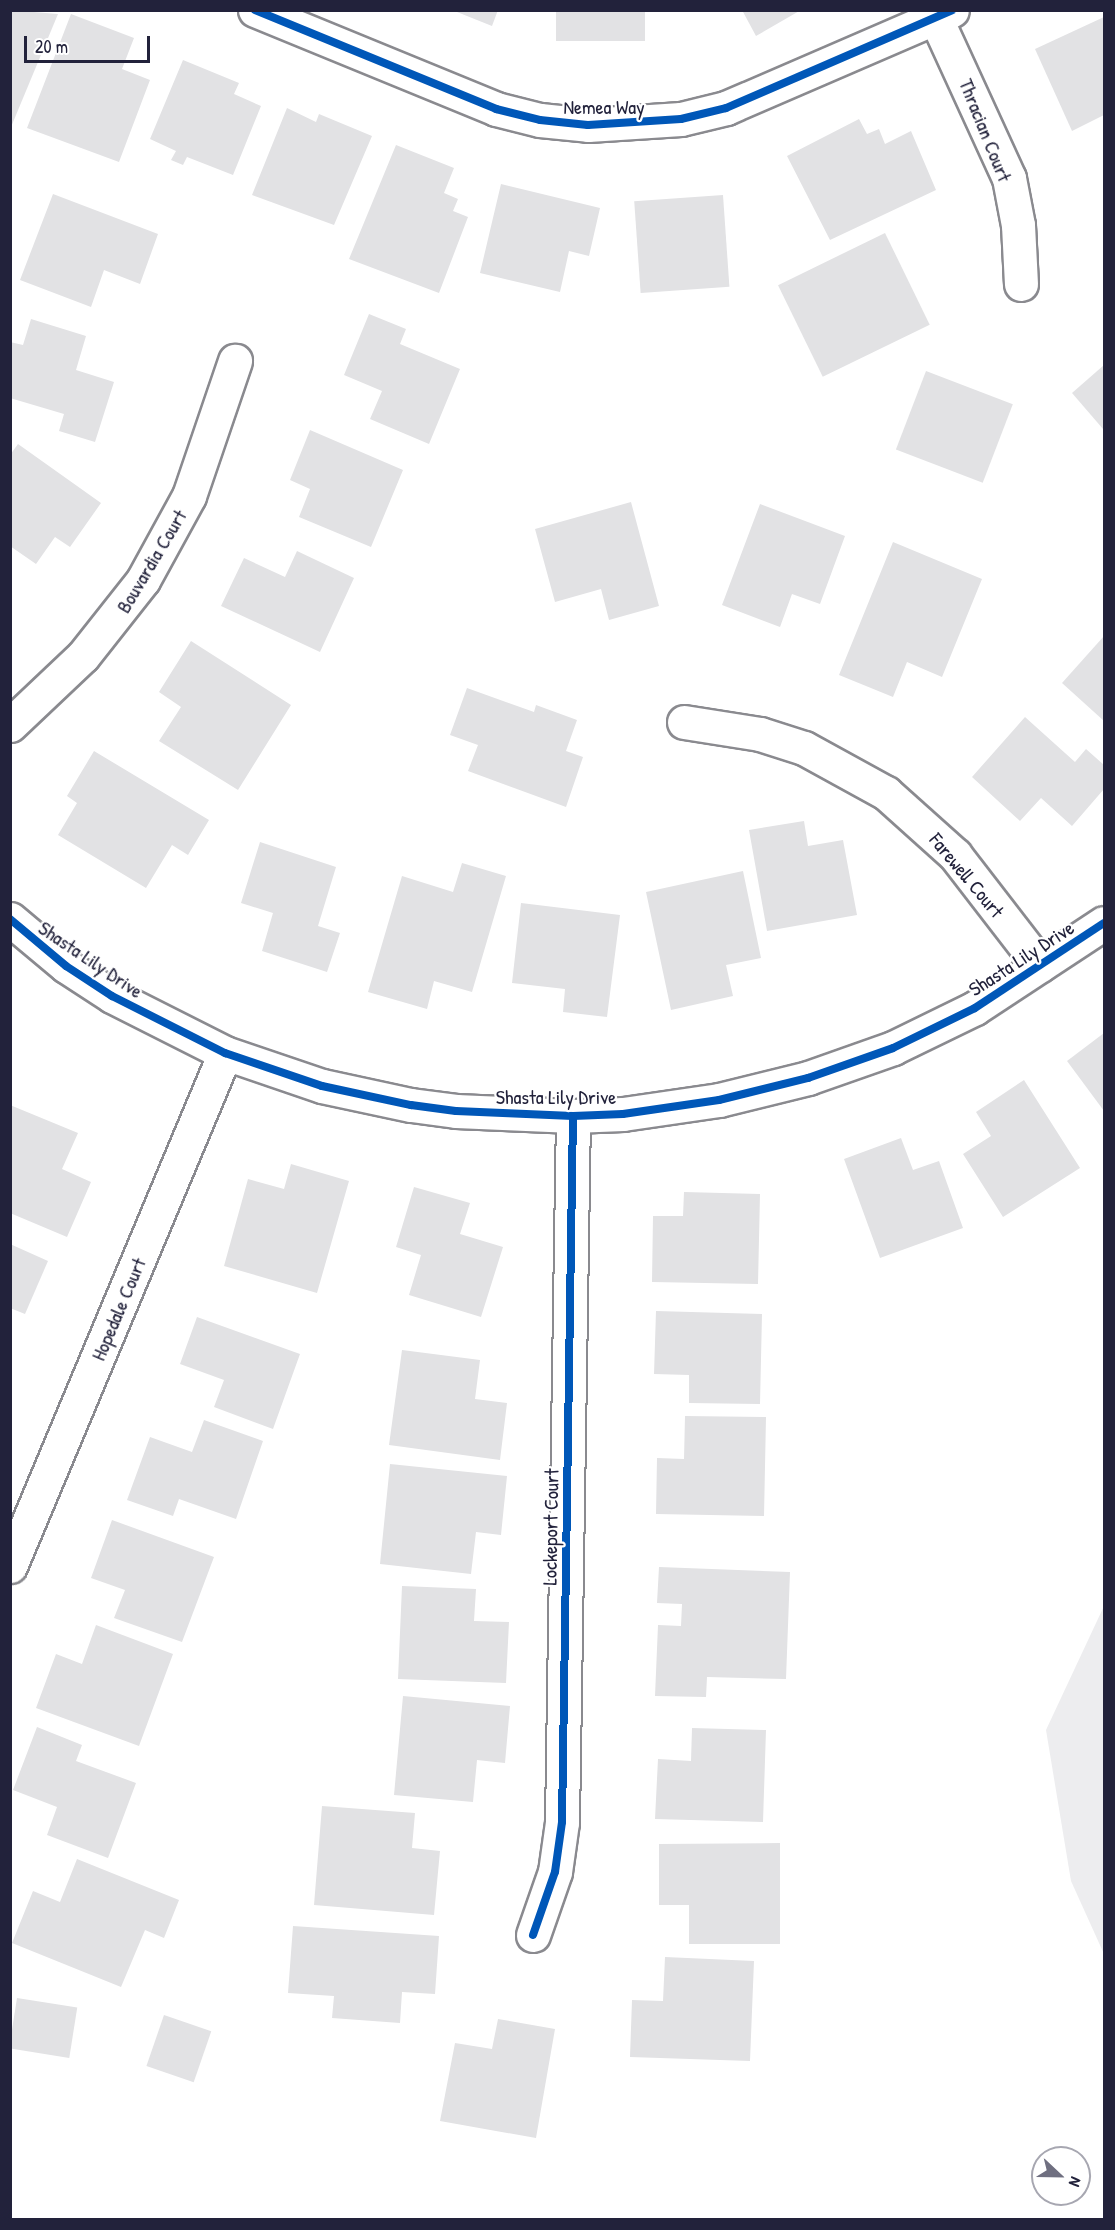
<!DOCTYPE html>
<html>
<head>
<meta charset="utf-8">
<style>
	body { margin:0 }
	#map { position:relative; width:1115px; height:2230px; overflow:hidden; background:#fff; font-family:"Patrick Hand",sans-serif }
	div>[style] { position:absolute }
	.green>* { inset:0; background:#ededef }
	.building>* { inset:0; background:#e2e2e4; transform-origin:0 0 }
	.roads { filter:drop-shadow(2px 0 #8a8a8f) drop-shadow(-2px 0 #8a8a8f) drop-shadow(0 2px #8a8a8f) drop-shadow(0 -2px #8a8a8f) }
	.street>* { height:33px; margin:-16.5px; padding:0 16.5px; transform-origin:16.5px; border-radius:16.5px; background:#fff }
	.secondary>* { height:33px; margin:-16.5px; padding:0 16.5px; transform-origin:16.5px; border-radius:16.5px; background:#fff }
	.cycleway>* { height:8px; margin:-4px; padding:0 4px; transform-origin:4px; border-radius:4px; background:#0057b8 }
	span { translate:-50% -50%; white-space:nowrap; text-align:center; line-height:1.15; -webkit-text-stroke:4.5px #fff; paint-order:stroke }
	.street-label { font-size:20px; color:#22223b }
	.frame { position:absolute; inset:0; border:12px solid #22223b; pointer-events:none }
	.north { position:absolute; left:1031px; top:2146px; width:60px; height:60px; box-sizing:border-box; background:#fff; border:2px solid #a7a7b1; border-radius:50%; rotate:112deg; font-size:16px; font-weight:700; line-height:24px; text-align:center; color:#22223b }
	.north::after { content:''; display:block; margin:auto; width:21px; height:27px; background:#6f6f80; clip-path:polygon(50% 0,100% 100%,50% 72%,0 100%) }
	.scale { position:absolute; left:24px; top:36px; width:126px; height:27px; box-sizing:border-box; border:3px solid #22223b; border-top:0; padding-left:8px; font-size:18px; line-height:21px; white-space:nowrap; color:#22223b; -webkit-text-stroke:4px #fff; paint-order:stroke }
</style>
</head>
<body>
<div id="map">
	<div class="green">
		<div style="clip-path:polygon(1104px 1606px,1104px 1954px,1071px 1881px,1046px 1730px)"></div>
	</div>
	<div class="building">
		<div style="clip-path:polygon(10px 10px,58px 14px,11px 127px,10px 127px)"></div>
		<div style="clip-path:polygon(452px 10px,498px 10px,492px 26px)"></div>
		<div style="left:556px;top:10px;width:89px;height:31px"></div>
		<div style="clip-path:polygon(742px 10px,801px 10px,756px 36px)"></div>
		<div style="clip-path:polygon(71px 14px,134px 38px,122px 69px,150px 80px,119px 162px,27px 128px)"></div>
		<div style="clip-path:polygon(1104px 17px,1104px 115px,1072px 131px,1035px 49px)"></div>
		<div style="clip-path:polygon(183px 60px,239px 83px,234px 94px,261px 106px,233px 175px,187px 157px,183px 165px,171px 160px,176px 151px,150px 139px)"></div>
		<div style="clip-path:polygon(287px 108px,316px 122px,319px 114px,372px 136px,334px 225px,252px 195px)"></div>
		<div style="clip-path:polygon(859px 119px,867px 134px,879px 129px,885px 144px,911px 131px,936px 190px,830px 240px,787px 156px)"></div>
		<div style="clip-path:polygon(396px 145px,454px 168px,444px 193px,458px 199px,453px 211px,468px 217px,439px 293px,349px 259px)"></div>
		<div style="clip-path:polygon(501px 184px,600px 208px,589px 256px,569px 251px,560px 292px,480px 273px)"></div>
		<div style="clip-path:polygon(53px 194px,158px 234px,140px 284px,104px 270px,91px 307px,20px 280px)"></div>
		<div style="left:723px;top:195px;width:92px;height:89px;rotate:86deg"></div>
		<div style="left:885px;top:233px;width:102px;height:119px;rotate:64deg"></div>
		<div style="clip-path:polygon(369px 314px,406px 329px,400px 344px,460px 369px,429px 444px,370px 419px,382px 391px,344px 375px)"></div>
		<div style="clip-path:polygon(31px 319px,86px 336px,76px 370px,114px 382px,95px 442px,59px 431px,64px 414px,10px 398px,10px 342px,23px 345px)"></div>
		<div style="clip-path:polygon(1104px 365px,1104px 427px,1103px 429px,1072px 393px)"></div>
		<div style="left:926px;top:371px;width:93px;height:84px;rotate:21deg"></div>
		<div style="clip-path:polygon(310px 430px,403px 470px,371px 547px,299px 517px,310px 489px,290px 480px)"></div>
		<div style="clip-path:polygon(18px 444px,101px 503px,70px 547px,55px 537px,36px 564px,10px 546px,10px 455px)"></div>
		<div style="clip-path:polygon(631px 502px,659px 606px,609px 620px,601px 589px,555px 602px,535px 529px)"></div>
		<div style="clip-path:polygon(760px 504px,845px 536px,820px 604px,792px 594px,780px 627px,722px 605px)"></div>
		<div style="clip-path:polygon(893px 542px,982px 579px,942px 677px,907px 662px,893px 697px,839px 675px)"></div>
		<div style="clip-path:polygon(297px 551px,354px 578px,320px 652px,221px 606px,244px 558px,285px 577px)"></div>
		<div style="clip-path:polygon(1104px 636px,1104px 721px,1062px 683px)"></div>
		<div style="clip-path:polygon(191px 641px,291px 705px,238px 790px,159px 741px,181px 707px,159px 692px)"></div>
		<div style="clip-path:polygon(467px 688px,534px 712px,536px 705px,577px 720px,566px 751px,583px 757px,566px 807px,468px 771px,478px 745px,450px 735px)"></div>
		<div style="clip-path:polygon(1025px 717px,1075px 762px,1086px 749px,1104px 765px,1104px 789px,1072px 826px,1041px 798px,1020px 821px,972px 777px)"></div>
		<div style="clip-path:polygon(94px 751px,209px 820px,188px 855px,172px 845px,146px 888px,58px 835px,77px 803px,67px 796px)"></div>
		<div style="clip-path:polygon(804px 821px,808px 846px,843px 840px,857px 915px,767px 931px,749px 830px)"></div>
		<div style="clip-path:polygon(260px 842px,336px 867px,318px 926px,340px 933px,327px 972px,262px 951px,273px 913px,241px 903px)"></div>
		<div style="clip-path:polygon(462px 863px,506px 876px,472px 992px,434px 981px,427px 1009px,368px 992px,402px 876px,453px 892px)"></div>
		<div style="clip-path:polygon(743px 871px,761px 958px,726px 965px,733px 996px,671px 1010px,646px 892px)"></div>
		<div style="clip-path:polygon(521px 903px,620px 915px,607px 1017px,563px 1012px,565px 989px,512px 983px)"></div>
		<div style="clip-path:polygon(1104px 1033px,1104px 1111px,1067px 1061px)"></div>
		<div style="clip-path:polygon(1024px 1080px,1080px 1168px,1003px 1217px,963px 1154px,991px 1136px,976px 1112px)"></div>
		<div style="clip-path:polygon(10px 1105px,78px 1133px,62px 1169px,91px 1182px,67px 1237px,10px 1213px)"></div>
		<div style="clip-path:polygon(901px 1138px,913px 1170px,939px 1161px,963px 1228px,880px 1258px,844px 1159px)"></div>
		<div style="clip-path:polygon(291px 1164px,349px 1181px,317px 1293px,224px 1266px,248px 1179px,284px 1189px)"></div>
		<div style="clip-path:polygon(414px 1187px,470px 1203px,460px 1234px,503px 1247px,481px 1317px,409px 1295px,421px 1255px,396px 1247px)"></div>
		<div style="clip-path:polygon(684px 1192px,760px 1194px,758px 1284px,652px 1282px,653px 1216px,683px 1216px)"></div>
		<div style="clip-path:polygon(10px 1244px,48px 1261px,25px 1314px,10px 1308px)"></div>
		<div style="clip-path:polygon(656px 1311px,762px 1314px,760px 1404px,689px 1403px,689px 1375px,654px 1374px)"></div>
		<div style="clip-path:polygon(197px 1317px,300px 1354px,273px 1429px,214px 1407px,224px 1380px,180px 1364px)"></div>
		<div style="clip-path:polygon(402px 1350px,480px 1360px,475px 1399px,507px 1403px,500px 1460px,389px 1445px)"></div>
		<div style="clip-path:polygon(685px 1416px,766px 1417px,764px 1516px,656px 1514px,657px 1458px,684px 1459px)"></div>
		<div style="clip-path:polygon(204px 1420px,263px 1441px,236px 1519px,179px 1499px,173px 1516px,127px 1500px,150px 1437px,192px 1452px)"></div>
		<div style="clip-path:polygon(390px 1464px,507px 1476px,501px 1535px,476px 1532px,471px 1574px,380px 1564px)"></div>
		<div style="clip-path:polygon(112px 1520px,214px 1557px,182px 1642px,114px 1618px,125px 1590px,91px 1578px)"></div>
		<div style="clip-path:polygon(659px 1567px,790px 1572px,786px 1679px,707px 1677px,706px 1697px,655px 1696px,658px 1625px,681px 1626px,682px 1604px,657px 1603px)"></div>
		<div style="clip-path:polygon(402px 1586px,476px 1589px,474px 1621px,509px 1622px,506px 1683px,398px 1679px)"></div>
		<div style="clip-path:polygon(96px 1625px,173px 1654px,139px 1746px,36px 1708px,56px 1654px,82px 1664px)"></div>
		<div style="clip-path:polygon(403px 1696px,510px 1706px,505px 1763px,477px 1760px,473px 1802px,394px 1795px)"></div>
		<div style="clip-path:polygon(37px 1727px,82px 1745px,76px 1761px,136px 1783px,108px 1858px,47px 1835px,57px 1807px,13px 1790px)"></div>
		<div style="clip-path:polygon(692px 1728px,766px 1730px,763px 1822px,655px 1819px,658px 1759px,691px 1761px)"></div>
		<div style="clip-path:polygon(322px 1806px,415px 1813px,412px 1848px,440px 1851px,434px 1915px,314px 1905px)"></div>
		<div style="clip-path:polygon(780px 1843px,780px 1944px,689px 1944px,689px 1905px,659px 1905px,659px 1844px)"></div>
		<div style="clip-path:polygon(77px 1859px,179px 1900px,164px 1938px,145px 1930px,121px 1987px,12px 1943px,33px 1891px,60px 1902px)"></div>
		<div style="clip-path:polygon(293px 1926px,439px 1936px,435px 1994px,402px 1992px,400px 2023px,332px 2018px,334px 1996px,288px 1993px)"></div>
		<div style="clip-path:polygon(665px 1957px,754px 1961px,750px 2061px,630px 2057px,632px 2000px,663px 2001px)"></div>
		<div style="left:17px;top:1998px;width:61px;height:51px;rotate:9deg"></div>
		<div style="left:164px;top:2015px;width:50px;height:54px;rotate:19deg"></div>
		<div style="clip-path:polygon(498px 2019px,555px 2029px,536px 2138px,440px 2121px,455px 2043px,492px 2049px)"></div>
	</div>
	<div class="roads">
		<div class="street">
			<div style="left:255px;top:10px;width:261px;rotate:22.3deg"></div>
			<div style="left:496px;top:109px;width:45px;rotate:14deg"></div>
			<div style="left:540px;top:120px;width:48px;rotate:5.9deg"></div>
			<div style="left:588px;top:125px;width:93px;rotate:-3.7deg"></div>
			<div style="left:681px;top:119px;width:46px;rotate:-13.7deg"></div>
			<div style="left:726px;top:108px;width:246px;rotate:-23.4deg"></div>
			<div style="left:932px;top:10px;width:185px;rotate:65.4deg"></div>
			<div style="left:1009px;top:178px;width:48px;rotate:79.2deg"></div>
			<div style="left:1018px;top:225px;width:59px;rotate:87.1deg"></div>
			<div style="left:684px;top:722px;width:77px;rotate:9deg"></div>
			<div style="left:760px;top:734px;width:46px;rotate:17.7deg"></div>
			<div style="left:804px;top:748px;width:94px;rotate:28.8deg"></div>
			<div style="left:886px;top:793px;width:93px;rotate:41.9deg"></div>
			<div style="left:955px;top:855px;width:139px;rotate:52.3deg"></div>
			<div style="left:10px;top:725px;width:100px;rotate:-43.4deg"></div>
			<div style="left:83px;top:656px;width:97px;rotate:-51.7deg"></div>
			<div style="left:143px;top:580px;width:96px;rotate:-61.3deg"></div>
			<div style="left:189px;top:496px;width:143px;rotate:-71.2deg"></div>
			<div style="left:10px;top:1566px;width:556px;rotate:-67.26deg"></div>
			<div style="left:533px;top:1935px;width:67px;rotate:-70.8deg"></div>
			<div style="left:555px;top:1872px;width:50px;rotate:-82deg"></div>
			<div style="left:562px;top:1822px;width:706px;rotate:-89.11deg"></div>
		</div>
		<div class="secondary">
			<div style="left:10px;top:919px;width:73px;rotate:40deg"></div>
			<div style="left:66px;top:966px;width:55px;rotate:33.1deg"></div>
			<div style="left:112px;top:996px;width:127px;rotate:26.8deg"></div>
			<div style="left:225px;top:1053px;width:102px;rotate:18.8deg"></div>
			<div style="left:322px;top:1086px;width:91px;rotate:12.1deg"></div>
			<div style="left:411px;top:1105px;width:45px;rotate:7.6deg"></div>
			<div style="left:456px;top:1111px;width:117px;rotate:2.4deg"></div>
			<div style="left:573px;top:1116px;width:50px;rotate:-2.3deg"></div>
			<div style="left:623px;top:1114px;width:97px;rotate:-8.3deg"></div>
			<div style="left:719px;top:1100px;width:92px;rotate:-13.9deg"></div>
			<div style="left:808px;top:1078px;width:90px;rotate:-19.4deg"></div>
			<div style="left:893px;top:1048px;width:91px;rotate:-26deg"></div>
			<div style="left:975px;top:1008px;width:154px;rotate:-33.4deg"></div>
		</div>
	</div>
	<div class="cycleway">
		<div style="left:255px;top:10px;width:261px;rotate:22.3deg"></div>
		<div style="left:496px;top:109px;width:45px;rotate:14deg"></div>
		<div style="left:540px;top:120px;width:48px;rotate:5.9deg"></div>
		<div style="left:588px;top:125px;width:93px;rotate:-3.7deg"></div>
		<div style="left:681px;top:119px;width:46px;rotate:-13.7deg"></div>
		<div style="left:726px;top:108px;width:246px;rotate:-23.4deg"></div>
		<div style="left:10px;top:919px;width:73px;rotate:40deg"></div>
		<div style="left:66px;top:966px;width:55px;rotate:33.1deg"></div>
		<div style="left:112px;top:996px;width:127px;rotate:26.8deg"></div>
		<div style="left:225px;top:1053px;width:102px;rotate:18.8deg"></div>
		<div style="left:322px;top:1086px;width:91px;rotate:12.1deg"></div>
		<div style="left:411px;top:1105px;width:45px;rotate:7.6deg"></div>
		<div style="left:456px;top:1111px;width:117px;rotate:2.4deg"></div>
		<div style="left:573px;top:1116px;width:50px;rotate:-2.3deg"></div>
		<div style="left:623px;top:1114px;width:97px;rotate:-8.3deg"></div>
		<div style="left:719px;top:1100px;width:92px;rotate:-13.9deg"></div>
		<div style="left:808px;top:1078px;width:90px;rotate:-19.4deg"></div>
		<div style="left:893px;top:1048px;width:91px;rotate:-26deg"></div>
		<div style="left:975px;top:1008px;width:154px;rotate:-33.4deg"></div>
		<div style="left:533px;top:1935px;width:67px;rotate:-70.8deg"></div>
		<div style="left:555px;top:1872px;width:50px;rotate:-82deg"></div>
		<div style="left:562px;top:1822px;width:706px;rotate:-89.11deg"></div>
	</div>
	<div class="street-label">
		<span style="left:604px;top:106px">Nemea Way</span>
		<span style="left:986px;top:130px;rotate:68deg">Thracian Court</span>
		<span style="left:151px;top:561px;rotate:-59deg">Bouvardia Court</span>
		<span style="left:967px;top:875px;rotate:50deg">Farewell Court</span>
		<span style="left:1021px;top:958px;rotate:-33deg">Shasta Lily Drive</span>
		<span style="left:91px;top:959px;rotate:34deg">Shasta Lily Drive</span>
		<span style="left:556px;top:1096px">Shasta Lily Drive</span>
		<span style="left:118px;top:1309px;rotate:-67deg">Hopedale Court</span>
		<span style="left:550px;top:1527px;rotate:-89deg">Lockeport Court</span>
	</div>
	<div class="frame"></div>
	<div class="north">N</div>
	<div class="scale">20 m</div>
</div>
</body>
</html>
